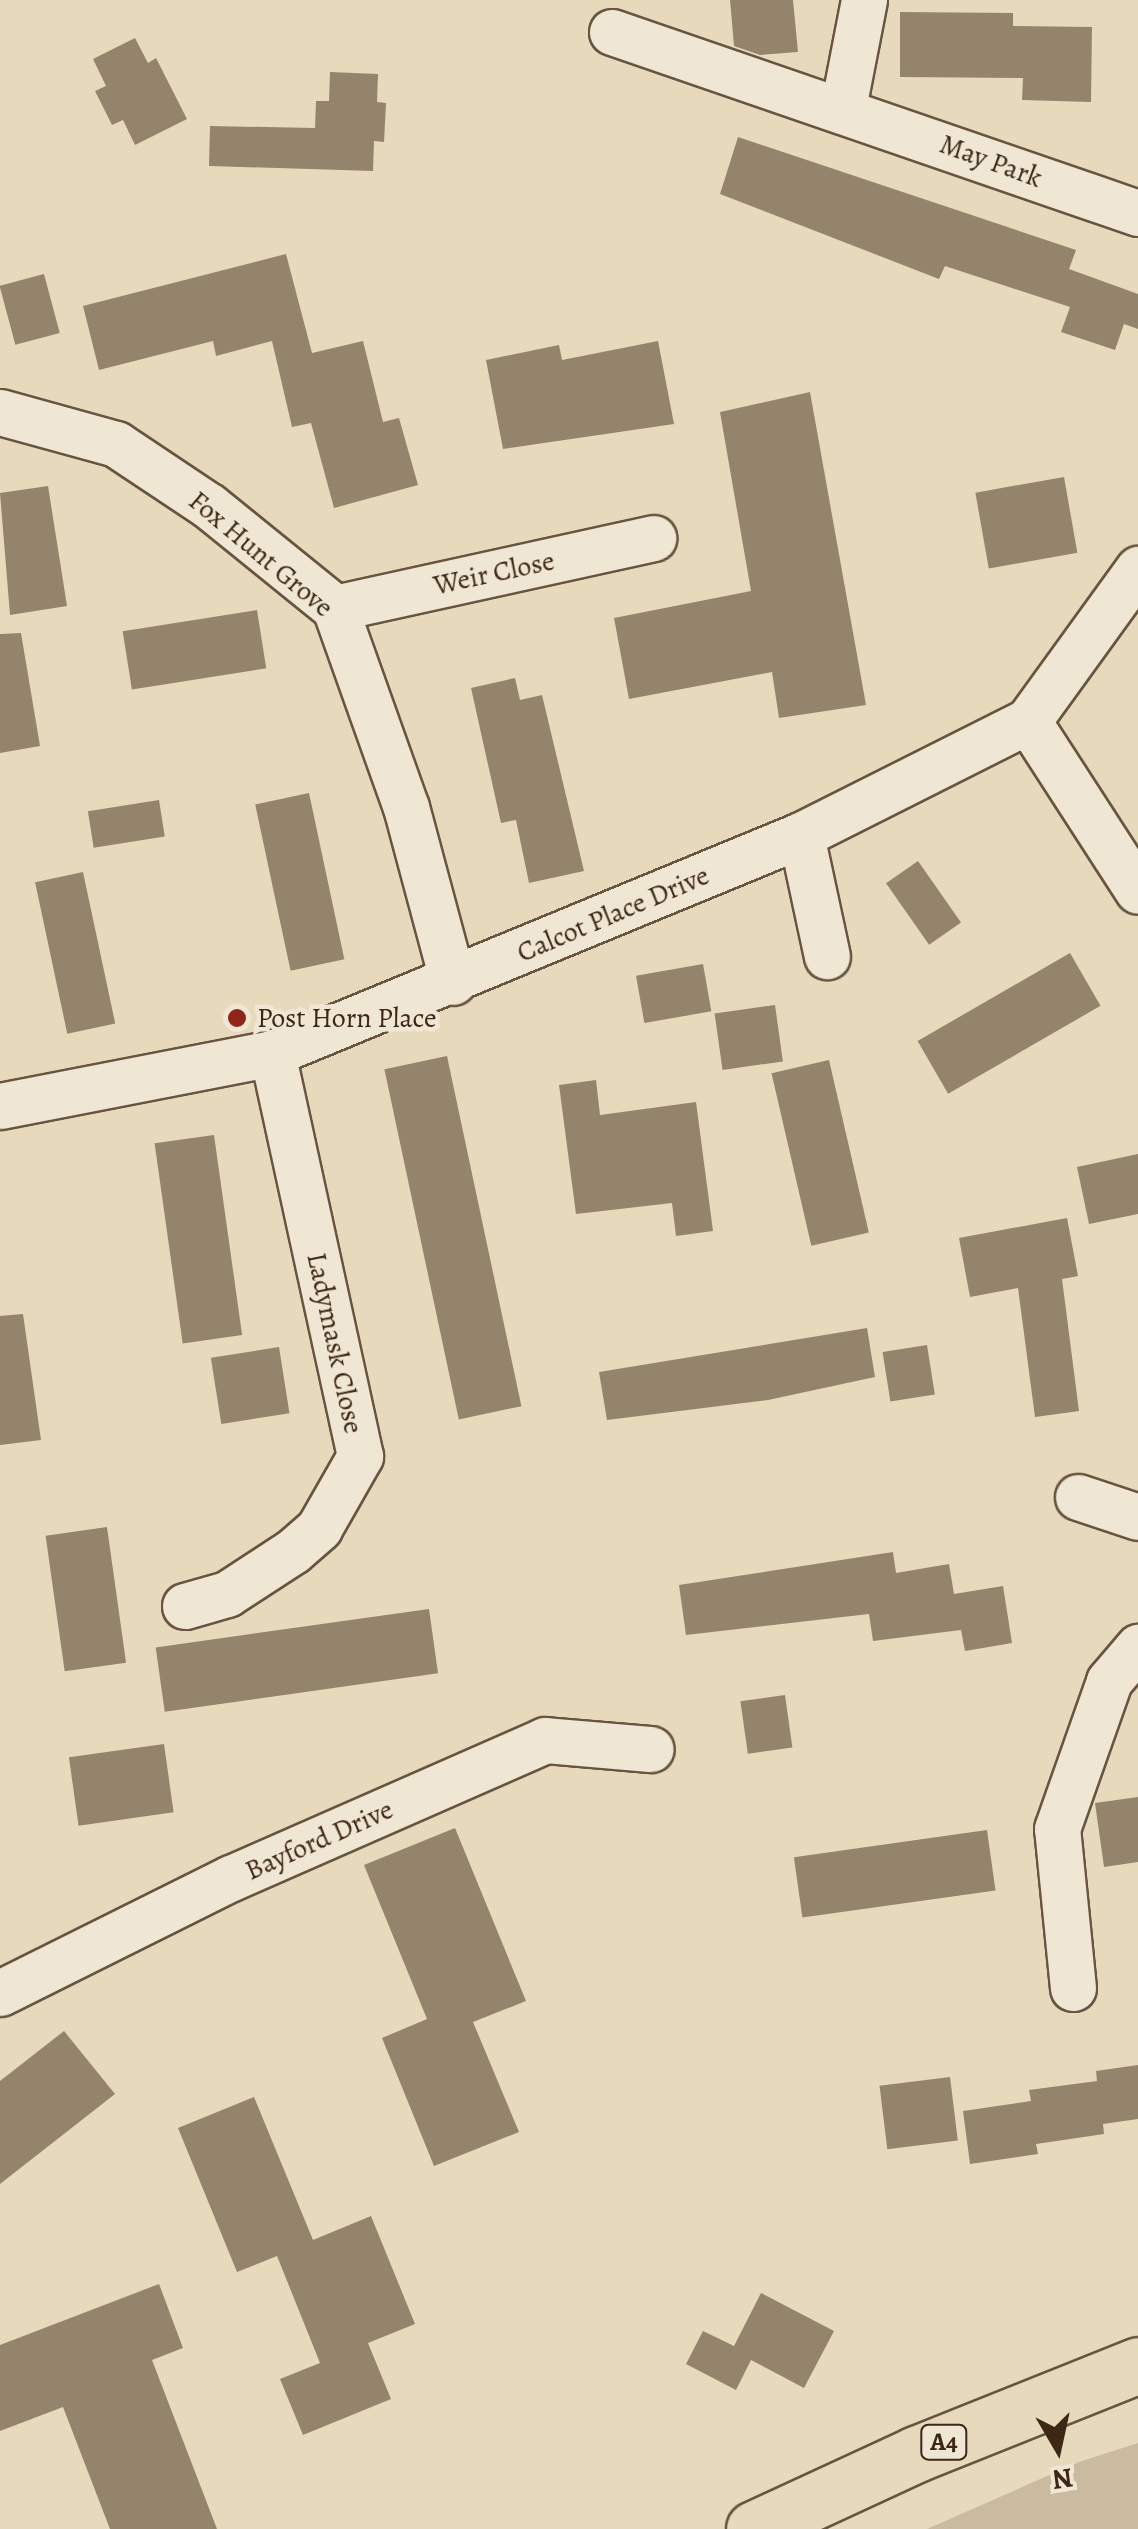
<!DOCTYPE html>
<html>
<head>
<meta charset="utf-8">
<style>
	body { margin:0 }
	#map { position:relative; width:1138px; height:2529px; overflow:hidden; background:#e7d9bc; font-family:Alegreya,serif }
	div>[style] { position:absolute }
	.green>* { inset:0; background:#cabba0 }
	.building>* { inset:0; background:#95846c; transform-origin:0 0 }
	.roads { filter:drop-shadow(2px 0 #685440) drop-shadow(-2px 0 #685440) drop-shadow(0 2px #685440) drop-shadow(0 -2px #685440) }
	.minor>* { height:45px; margin:-22.5px; padding:0 22.5px; transform-origin:22.5px; border-radius:22.5px; background:#efe6d3 }
	.primary>* { height:55px; margin:-27.5px; padding:0 27.5px; transform-origin:27.5px; border-radius:27.5px; background:#e7d9bc }
	.dots>* { width:28px; height:28px; translate:-50% -50%; box-sizing:border-box; border:5px solid #efe6d3; border-radius:50% }
	span { translate:-50% -50%; white-space:nowrap; text-align:center; line-height:1.15; -webkit-text-stroke:9px #efe6d3; paint-order:stroke }
	.shield-label span { padding:2px 8px; background:#efe6d3; border:2px solid; border-radius:8px; -webkit-text-stroke-width:0 }
	.shield-label { font-size:25px; color:#3d2716; font-weight:700 }
	.street-label { font-size:28px; color:#3d2716 }
	.poi-label { font-size:28px; color:#3d2716 }
	.left { translate:0 -50%; text-align:left }
	.north { position:absolute; left:1008px; top:2399px; width:100px; height:100px; -webkit-text-stroke:8px #efe6d3; paint-order:stroke; rotate:171deg; font-size:28px; font-weight:700; line-height:40px; text-align:center; color:#3d2716 }
	.north::after { content:''; display:block; margin:auto; width:35px; height:45px; background:#3d2716; clip-path:polygon(50% 0,100% 100%,50% 72%,0 100%) }
</style>
</head>
<body>
<div id="map">
	<div class="green">
		<div style="clip-path:polygon(1138px 2443px,1138px 2529px,927px 2529px,1079px 2462px)"></div>
	</div>
	<div class="building">
		<div style="clip-path:polygon(730px 0,793px 0,798px 52px,760px 55px,734px 46px)"></div>
		<div style="clip-path:polygon(900px 12px,1013px 13px,1013px 26px,1092px 27px,1091px 102px,1022px 100px,1023px 78px,900px 77px)"></div>
		<div style="clip-path:polygon(135px 38px,148px 63px,156px 58px,187px 119px,135px 145px,123px 120px,112px 125px,95px 91px,106px 86px,93px 59px)"></div>
		<div style="clip-path:polygon(330px 72px,378px 74px,377px 102px,386px 103px,384px 142px,374px 141px,373px 171px,209px 166px,210px 126px,315px 128px,316px 101px,329px 101px)"></div>
		<div style="clip-path:polygon(738px 137px,1076px 250px,1069px 269px,1138px 294px,1138px 329px,1124px 324px,1115px 350px,1061px 332px,1070px 307px,945px 266px,939px 279px,720px 194px)"></div>
		<div style="clip-path:polygon(286px 254px,312px 353px,363px 341px,383px 422px,399px 418px,418px 485px,334px 508px,311px 423px,292px 427px,272px 341px,216px 356px,213px 341px,99px 370px,83px 306px)"></div>
		<div style="left:44px;top:274px;width:61px;height:46px;rotate:75deg"></div>
		<div style="clip-path:polygon(658px 341px,674px 424px,503px 449px,486px 360px,559px 345px,562px 360px)"></div>
		<div style="clip-path:polygon(810px 392px,866px 705px,779px 718px,772px 672px,629px 699px,614px 618px,751px 591px,720px 412px)"></div>
		<div style="left:1064px;top:477px;width:77px;height:90px;rotate:80deg"></div>
		<div style="clip-path:polygon(48px 486px,67px 606px,10px 615px,0 493px)"></div>
		<div style="left:257px;top:610px;width:59px;height:136px;rotate:81deg"></div>
		<div style="clip-path:polygon(21px 633px,40px 746px,0 753px,0 634px)"></div>
		<div style="clip-path:polygon(515px 678px,520px 700px,542px 695px,584px 871px,529px 883px,516px 820px,501px 823px,471px 688px)"></div>
		<div style="left:309px;top:793px;width:170px;height:55px;rotate:78deg"></div>
		<div style="left:159px;top:800px;width:37px;height:72px;rotate:81deg"></div>
		<div style="left:918px;top:861px;width:75px;height:39px;rotate:55deg"></div>
		<div style="left:83px;top:872px;width:155px;height:49px;rotate:78deg"></div>
		<div style="left:1070px;top:953px;width:61px;height:176px;rotate:60deg"></div>
		<div style="left:703px;top:964px;width:48px;height:68px;rotate:80deg"></div>
		<div style="left:775px;top:1005px;width:57px;height:61px;rotate:82deg"></div>
		<div style="left:447px;top:1056px;width:358px;height:64px;rotate:78deg"></div>
		<div style="left:829px;top:1060px;width:177px;height:59px;rotate:77deg"></div>
		<div style="clip-path:polygon(596px 1080px,600px 1115px,696px 1102px,713px 1231px,676px 1236px,672px 1203px,576px 1214px,559px 1085px)"></div>
		<div style="left:214px;top:1135px;width:202px;height:60px;rotate:82deg"></div>
		<div style="clip-path:polygon(1138px 1154px,1138px 1214px,1089px 1224px,1077px 1167px)"></div>
		<div style="clip-path:polygon(1067px 1218px,1078px 1276px,1062px 1279px,1079px 1411px,1035px 1417px,1018px 1288px,970px 1297px,959px 1238px)"></div>
		<div style="clip-path:polygon(23px 1314px,41px 1440px,0 1445px,0 1316px)"></div>
		<div style="clip-path:polygon(867px 1328px,875px 1377px,768px 1400px,607px 1420px,599px 1372px)"></div>
		<div style="left:927px;top:1345px;width:50px;height:45px;rotate:81deg"></div>
		<div style="left:279px;top:1347px;width:67px;height:69px;rotate:81deg"></div>
		<div style="left:107px;top:1527px;width:137px;height:62px;rotate:82deg"></div>
		<div style="clip-path:polygon(893px 1552px,896px 1573px,949px 1564px,954px 1594px,1003px 1586px,1012px 1643px,965px 1651px,961px 1630px,873px 1641px,869px 1614px,686px 1635px,679px 1585px)"></div>
		<div style="left:429px;top:1609px;width:65px;height:276px;rotate:82deg"></div>
		<div style="left:785px;top:1695px;width:53px;height:45px;rotate:82deg"></div>
		<div style="left:164px;top:1744px;width:69px;height:96px;rotate:82deg"></div>
		<div style="clip-path:polygon(1138px 1797px,1138px 1862px,1104px 1867px,1095px 1803px)"></div>
		<div style="clip-path:polygon(455px 1828px,526px 2001px,473px 2022px,519px 2132px,434px 2166px,382px 2038px,427px 2019px,364px 1865px)"></div>
		<div style="left:987px;top:1830px;width:61px;height:195px;rotate:82deg"></div>
		<div style="clip-path:polygon(64px 2031px,115px 2094px,0 2184px,0 2081px)"></div>
		<div style="clip-path:polygon(1138px 2065px,1138px 2119px,1103px 2124px,1104px 2134px,1036px 2144px,1038px 2154px,970px 2164px,963px 2111px,1031px 2101px,1029px 2090px,1097px 2081px,1096px 2071px)"></div>
		<div style="left:950px;top:2077px;width:64px;height:71px;rotate:83deg"></div>
		<div style="clip-path:polygon(254px 2097px,313px 2240px,371px 2216px,415px 2324px,368px 2343px,391px 2399px,303px 2435px,280px 2379px,320px 2363px,277px 2256px,237px 2272px,178px 2128px)"></div>
		<div style="clip-path:polygon(159px 2284px,183px 2348px,152px 2360px,217px 2529px,110px 2529px,63px 2407px,0 2431px,0 2345px)"></div>
		<div style="clip-path:polygon(761px 2293px,834px 2331px,804px 2388px,751px 2360px,736px 2390px,686px 2364px,703px 2331px,734px 2346px)"></div>
	</div>
	<div class="roads">
		<div class="minor">
			<div style="left:612px;top:32px;width:556px;rotate:18.99deg"></div>
			<div style="left:843px;top:108px;width:110px;rotate:-79deg"></div>
			<div style="left:0;top:412px;width:120px;rotate:15.4deg"></div>
			<div style="left:116px;top:444px;width:112px;rotate:33.7deg"></div>
			<div style="left:209px;top:506px;width:162px;rotate:39deg"></div>
			<div style="left:335px;top:608px;width:211px;rotate:70.4deg"></div>
			<div style="left:406px;top:807px;width:181px;rotate:75deg"></div>
			<div style="left:335px;top:608px;width:326px;rotate:-12.4deg"></div>
			<div style="left:1028px;top:721px;width:202px;rotate:57.1deg"></div>
			<div style="left:801px;top:835px;width:124px;rotate:77.9deg"></div>
			<div style="left:0;top:1106px;width:277px;rotate:-11deg"></div>
			<div style="left:272px;top:1053px;width:572px;rotate:-22.4deg"></div>
			<div style="left:801px;top:835px;width:254px;rotate:-26.7deg"></div>
			<div style="left:1028px;top:721px;width:188px;rotate:-54.1deg"></div>
			<div style="left:1078px;top:1497px;width:63px;rotate:18.4deg"></div>
			<div style="left:185px;top:1606px;width:44px;rotate:-15.9deg"></div>
			<div style="left:227px;top:1594px;width:79px;rotate:-33.1deg"></div>
			<div style="left:293px;top:1551px;width:35px;rotate:-41deg"></div>
			<div style="left:319px;top:1528px;width:83px;rotate:-60.3deg"></div>
			<div style="left:360px;top:1456px;width:412px;rotate:-102.3deg"></div>
			<div style="left:1073px;top:1988px;width:160px;rotate:-95.7deg"></div>
			<div style="left:1057px;top:1829px;width:157px;rotate:-70.6deg"></div>
			<div style="left:1109px;top:1681px;width:45px;rotate:-49.5deg"></div>
			<div style="left:0;top:1993px;width:258px;rotate:-26.5deg"></div>
			<div style="left:231px;top:1878px;width:343px;rotate:-23.7deg"></div>
			<div style="left:545px;top:1740px;width:106px;rotate:4.9deg"></div>
		</div>
		<div class="primary">
			<div style="left:754px;top:2529px;width:179px;rotate:-24.8deg"></div>
			<div style="left:916px;top:2454px;width:239px;rotate:-21.8deg"></div>
		</div>
	</div>
	<div class="dots">
		<div style="left:237px;top:1018px;background:#8f2418"></div>
	</div>
	<div class="shield-label">
		<span style="left:944px;top:2442px">A4</span>
	</div>
	<div class="street-label">
		<span style="left:991px;top:161px;rotate:20deg">May Park</span>
		<span style="left:261px;top:554px;rotate:40deg">Fox Hunt Grove</span>
		<span style="left:494px;top:573px;rotate:-12deg">Weir Close</span>
		<span style="left:613px;top:914px;rotate:-23deg">Calcot Place Drive</span>
		<span style="left:335px;top:1343px;rotate:78deg">Ladymask Close</span>
		<span style="left:319px;top:1840px;rotate:-24deg">Bayford Drive</span>
	</div>
	<div class="poi-label">
		<span class="left" style="left:257px;top:1018px">Post Horn Place</span>
	</div>
	<div class="north">N</div>
</div>
</body>
</html>
